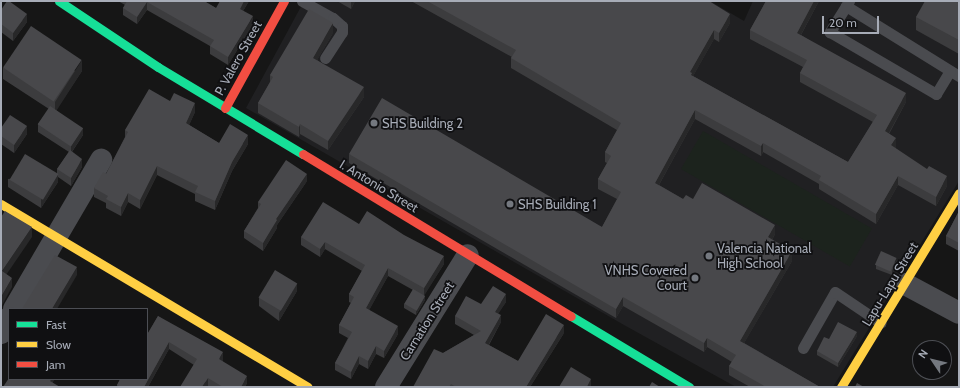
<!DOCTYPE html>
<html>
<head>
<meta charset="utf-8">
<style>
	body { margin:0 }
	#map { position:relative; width:960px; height:388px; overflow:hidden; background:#161616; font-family:Cabin,sans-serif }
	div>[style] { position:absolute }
	.built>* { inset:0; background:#202022 }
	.green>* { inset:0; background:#1c231d; transform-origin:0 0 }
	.lane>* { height:11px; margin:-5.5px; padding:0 5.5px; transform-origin:5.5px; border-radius:5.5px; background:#4a4b4f }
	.street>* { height:22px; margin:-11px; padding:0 11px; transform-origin:11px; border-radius:11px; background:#4a4b4f }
	.fast>* { height:9px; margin:-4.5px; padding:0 4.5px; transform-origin:4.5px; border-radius:4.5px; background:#16e098 }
	.slow>* { height:9px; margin:-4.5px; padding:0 4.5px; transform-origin:4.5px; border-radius:4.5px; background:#ffcf43 }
	.jam>* { height:9px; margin:-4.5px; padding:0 4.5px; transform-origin:4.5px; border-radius:4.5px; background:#f24e42 }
	.wall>* { inset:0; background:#3c3c3e }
	.shaded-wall>* { inset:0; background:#282829 }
	.building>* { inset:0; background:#48484b; transform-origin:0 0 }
	.dots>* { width:11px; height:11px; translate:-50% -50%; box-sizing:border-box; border:2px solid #101012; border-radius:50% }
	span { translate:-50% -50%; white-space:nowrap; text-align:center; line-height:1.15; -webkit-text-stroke:3.5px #101012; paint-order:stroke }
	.street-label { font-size:13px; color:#a7acb7 }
	.poi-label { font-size:13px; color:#a7acb7 }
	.left { translate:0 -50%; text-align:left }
	.right { translate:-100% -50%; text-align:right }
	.frame { position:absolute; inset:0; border:2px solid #a7acb7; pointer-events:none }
	.legend { position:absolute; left:8px; top:308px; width:140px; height:72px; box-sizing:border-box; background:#101012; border:1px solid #4c4e54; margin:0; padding:5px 7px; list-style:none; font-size:12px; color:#a7acb7 }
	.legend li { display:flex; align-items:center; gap:8px; height:20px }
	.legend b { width:20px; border:1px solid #4c4e54 }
	.north { position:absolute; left:912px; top:340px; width:40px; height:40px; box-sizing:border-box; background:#101012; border:1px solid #4c4e54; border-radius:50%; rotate:305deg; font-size:11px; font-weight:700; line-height:16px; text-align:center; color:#a7acb7 }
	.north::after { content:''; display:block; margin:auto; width:14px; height:18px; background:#74787f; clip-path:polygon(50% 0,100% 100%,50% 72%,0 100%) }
	.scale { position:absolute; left:822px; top:16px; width:57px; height:18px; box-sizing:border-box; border:2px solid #a7acb7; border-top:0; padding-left:5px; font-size:12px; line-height:14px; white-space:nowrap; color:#a7acb7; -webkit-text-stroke:3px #101012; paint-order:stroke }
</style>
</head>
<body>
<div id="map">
	<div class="built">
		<div style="clip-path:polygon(304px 1px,710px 1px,744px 21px,753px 1px,959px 1px,959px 181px,833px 387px,736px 387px,624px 325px,246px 108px)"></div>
	</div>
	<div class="green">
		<div style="left:703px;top:131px;width:195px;height:44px;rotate:30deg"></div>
	</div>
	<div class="lane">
		<div style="left:302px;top:1px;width:35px;rotate:29deg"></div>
		<div style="left:333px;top:18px;width:12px;rotate:42deg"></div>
		<div style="left:342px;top:26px;width:6px;rotate:90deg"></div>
		<div style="left:342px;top:32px;width:31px;rotate:123deg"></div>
		<div style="left:849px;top:1px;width:6px;rotate:121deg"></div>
		<div style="left:846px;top:6px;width:133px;rotate:31.8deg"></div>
		<div style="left:846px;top:6px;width:31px;rotate:122deg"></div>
		<div style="left:830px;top:32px;width:123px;rotate:30.3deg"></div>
		<div style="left:936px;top:94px;width:27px;rotate:-59deg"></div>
		<div style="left:803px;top:348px;width:64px;rotate:-60.3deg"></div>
		<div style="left:835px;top:292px;width:55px;rotate:34deg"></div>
	</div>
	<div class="street">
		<div style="left:905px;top:284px;width:61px;rotate:28.2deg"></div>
		<div style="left:14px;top:309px;width:173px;rotate:-59.7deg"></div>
		<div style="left:1px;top:333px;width:17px;rotate:-62deg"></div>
		<div style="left:386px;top:387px;width:155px;rotate:-58.2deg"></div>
	</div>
	<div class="fast">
		<div style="left:59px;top:1px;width:119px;rotate:33.7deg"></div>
		<div style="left:158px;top:67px;width:169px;rotate:31deg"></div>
		<div style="left:571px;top:316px;width:138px;rotate:31deg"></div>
	</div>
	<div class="slow">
		<div style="left:1px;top:204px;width:357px;rotate:30.8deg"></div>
		<div style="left:841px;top:387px;width:227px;rotate:-58.7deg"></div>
	</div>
	<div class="jam">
		<div style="left:225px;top:108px;width:122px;rotate:-61.1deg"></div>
		<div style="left:303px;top:154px;width:313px;rotate:31.2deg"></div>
	</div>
	<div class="wall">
		<div style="clip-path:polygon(118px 1px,204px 1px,216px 8px,249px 1px,243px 11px,253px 24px,228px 65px,210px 54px,210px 46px,147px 10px,137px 24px,123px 15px,123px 8px,125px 5px)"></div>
		<div style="clip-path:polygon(337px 1px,355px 1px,351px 9px)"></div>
		<div style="clip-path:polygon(411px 1px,709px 1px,730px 23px,719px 42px,714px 39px,693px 76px,848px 162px,873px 122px,800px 82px,800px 73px,803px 67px,750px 39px,750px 30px,766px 1px,819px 1px,801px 35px,906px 102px,889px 134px,896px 147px,895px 148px,947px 186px,936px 206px,898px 185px,876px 224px,819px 189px,819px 184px,763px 152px,761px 156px,695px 119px,659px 185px,683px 199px,693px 199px,775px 234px,772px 240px,792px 261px,744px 343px,820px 387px,750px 387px,729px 375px,729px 366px,732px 362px,707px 347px,704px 352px,623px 306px,616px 318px,349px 163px,349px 154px,602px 227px,617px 199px,598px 189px,598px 179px,607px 163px,605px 162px,605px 152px,617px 130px,511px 68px,511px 58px,512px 57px)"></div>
		<div style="clip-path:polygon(959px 1px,959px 54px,916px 30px,916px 17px)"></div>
		<div style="clip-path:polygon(1px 10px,27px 22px,13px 41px,1px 32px)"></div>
		<div style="clip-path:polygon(333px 33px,317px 60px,364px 97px,328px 150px,300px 134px,299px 137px,258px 113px,258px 103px,270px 82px,270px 75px)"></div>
		<div style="clip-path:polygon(3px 68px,82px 71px,56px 110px,83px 135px,72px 152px,82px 167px,71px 186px,58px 177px,58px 182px,41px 208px,8px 187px,8px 179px,57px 174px,57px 169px,69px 152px,38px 132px,38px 124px,49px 109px,3px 79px)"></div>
		<div style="clip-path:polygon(170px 101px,195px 112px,189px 125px,219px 143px,248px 144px,232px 171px,215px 210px,195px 201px,195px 194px,157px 175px,140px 209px,128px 202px,121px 216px,106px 208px,106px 203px,94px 197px,94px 188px,106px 174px,125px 137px,125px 130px)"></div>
		<div style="clip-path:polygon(1px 128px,27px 134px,14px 153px,1px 144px)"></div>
		<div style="clip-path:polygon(307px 181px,277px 225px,277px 228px,263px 251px,244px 238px,244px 231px,258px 208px,258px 202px)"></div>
		<div style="clip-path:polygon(959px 211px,959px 251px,946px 244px,946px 236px)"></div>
		<div style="clip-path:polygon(359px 224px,444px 264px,424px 295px,425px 300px,416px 315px,404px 308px,404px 304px,413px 290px,388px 276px,369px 310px,398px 334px,384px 358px,376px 354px,368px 369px,359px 364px,351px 379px,335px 370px,335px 363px,348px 338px,339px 333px,339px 325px,351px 303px,349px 302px,349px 294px,362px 271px,325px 249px,320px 257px,301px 245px,301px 237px)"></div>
		<div style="clip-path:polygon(897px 262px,892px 275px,876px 269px,876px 265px)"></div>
		<div style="clip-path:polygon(297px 291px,279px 321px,259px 306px,259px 298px)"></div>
		<div style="clip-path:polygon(506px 302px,498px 313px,501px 322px,489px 345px,518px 361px,564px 333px,530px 387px,413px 387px,443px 353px,474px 335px,455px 324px,455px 316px,481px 304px)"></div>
		<div style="clip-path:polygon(158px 316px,223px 360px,222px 361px,247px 383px,245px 387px,210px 387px,208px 386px,194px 365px,169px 349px,148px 387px,117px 387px,117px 385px)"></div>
		<div style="clip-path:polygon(857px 336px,838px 367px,817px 355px,817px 351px,829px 339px)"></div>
	</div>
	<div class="shaded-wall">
		<div style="clip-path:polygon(244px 1px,249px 1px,240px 16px,240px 9px)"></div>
		<div style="clip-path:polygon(351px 1px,355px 1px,351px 9px)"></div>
		<div style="clip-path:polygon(814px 1px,819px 1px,797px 42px,797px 33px)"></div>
		<div style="clip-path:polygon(147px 2px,147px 10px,137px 24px,137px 17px)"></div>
		<div style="clip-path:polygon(27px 14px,27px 22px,13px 41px,13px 33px)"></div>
		<div style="clip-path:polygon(730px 14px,730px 23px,719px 42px,719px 33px)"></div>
		<div style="clip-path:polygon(253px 16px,253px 24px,228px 65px,228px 57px)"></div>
		<div style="clip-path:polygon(333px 23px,333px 33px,313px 67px,313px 58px)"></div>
		<div style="clip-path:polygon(714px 30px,714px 39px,692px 78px,690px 72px)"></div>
		<div style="clip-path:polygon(82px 60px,82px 71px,55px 113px,55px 102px)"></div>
		<div style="clip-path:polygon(364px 87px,364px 97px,328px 150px,328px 141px)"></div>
		<div style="clip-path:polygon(906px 93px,906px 102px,885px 140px,885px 131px)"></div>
		<div style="clip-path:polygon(195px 103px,195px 112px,186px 132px,186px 123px)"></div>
		<div style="clip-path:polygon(695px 110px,695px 119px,655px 192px,655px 183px)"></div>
		<div style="clip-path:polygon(300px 124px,300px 134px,299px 137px,299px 127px)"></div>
		<div style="clip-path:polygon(27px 126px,27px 134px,14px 153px,14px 145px)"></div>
		<div style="clip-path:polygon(83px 128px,83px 135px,71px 153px,71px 146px)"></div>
		<div style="clip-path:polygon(248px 135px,248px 144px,232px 171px,215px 210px,215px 201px,232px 162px)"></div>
		<div style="clip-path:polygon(896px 138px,896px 147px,891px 155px,891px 145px)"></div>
		<div style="clip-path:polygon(763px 143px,763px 152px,761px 156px,761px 146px)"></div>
		<div style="clip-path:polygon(82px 159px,82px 167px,71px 186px,71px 178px)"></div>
		<div style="clip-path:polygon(157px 166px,157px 175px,140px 209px,140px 200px)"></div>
		<div style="clip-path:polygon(58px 174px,58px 182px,41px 208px,41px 200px)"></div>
		<div style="clip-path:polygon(307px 174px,307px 181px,277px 225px,277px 228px,263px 251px,263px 243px,276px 219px)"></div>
		<div style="clip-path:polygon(898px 176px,898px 185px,876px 224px,876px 214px)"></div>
		<div style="clip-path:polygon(947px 176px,947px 186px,936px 206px,936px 197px)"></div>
		<div style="clip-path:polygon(128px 193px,128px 202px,121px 216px,121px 207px)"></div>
		<div style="clip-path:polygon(775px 225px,775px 234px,768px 247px,768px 237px)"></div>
		<div style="clip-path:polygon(32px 227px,32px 237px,2px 281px,2px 271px)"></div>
		<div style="clip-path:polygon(325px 242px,325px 249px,320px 257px,320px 249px)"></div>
		<div style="clip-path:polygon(792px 251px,792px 261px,740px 350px,740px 341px)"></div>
		<div style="clip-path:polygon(444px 256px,444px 264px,424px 296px,424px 288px)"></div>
		<div style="clip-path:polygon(897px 258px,897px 262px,892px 275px,892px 271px)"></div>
		<div style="clip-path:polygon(77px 267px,77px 275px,57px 309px,52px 309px)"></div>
		<div style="clip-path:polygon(388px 268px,388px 276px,366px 316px,366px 308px)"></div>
		<div style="clip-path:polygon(12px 278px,12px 287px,1px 307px,1px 297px)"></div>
		<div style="clip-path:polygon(297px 283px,297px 291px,279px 321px,279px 313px)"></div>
		<div style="clip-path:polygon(506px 294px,506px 302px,495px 319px,495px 312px)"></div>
		<div style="clip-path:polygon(425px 296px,425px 300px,416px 315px,416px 311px)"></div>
		<div style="clip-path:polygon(623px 297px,623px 306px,616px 318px,616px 309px)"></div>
		<div style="clip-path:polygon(501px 315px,501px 322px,485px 351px,485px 343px)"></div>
		<div style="clip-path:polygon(564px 325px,564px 333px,530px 387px,526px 387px)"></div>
		<div style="clip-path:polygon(398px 326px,398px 334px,384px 358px,384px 351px)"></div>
		<div style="clip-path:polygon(857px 332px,857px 336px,838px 367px,838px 363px)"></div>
		<div style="clip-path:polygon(707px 338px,707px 347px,704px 352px,704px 343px)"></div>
		<div style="clip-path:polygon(169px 342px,169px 349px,148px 387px,144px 387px)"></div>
		<div style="clip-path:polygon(376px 346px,376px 354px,368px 369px,368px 361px)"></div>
		<div style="clip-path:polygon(223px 352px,223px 360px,219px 366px,219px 359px)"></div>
		<div style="clip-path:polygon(359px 356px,359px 364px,351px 379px,351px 372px)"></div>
		<div style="clip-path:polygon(247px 376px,247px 383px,245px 387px,241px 387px)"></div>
		<div style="clip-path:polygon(208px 378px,208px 386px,207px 387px,202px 387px)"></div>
		<div style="clip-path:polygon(51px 379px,55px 379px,53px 382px,53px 385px,50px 381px)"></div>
		<div style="clip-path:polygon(591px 379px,591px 387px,587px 387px)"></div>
	</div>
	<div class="building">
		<div style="clip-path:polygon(7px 1px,9px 1px,27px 14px,13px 33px,1px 24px,1px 10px)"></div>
		<div style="clip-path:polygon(127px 1px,204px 1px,216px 8px,220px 1px,244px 1px,240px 9px,253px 16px,228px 57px,210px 46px,214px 40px,147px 2px,137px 17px,123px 8px)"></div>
		<div style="clip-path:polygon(427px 1px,709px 1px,730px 14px,719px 33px,714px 30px,690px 72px,692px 73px,691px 75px,848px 162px,877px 115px,800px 73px,807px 60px,750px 30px,766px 1px,814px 1px,797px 33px,906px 93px,885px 131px,896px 138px,891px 145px,927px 169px,929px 166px,947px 176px,936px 197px,898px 176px,876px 214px,819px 180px,821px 176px,763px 143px,761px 146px,695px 110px,655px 183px,683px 199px,686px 195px,693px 199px,702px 183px,775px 225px,768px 237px,792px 251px,740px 341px,820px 387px,766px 387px,729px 366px,736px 355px,707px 338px,704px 343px,623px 297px,616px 309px,349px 154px,382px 98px,602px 227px,621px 192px,598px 179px,611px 156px,605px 152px,621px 123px,511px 58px,516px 50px)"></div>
		<div style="clip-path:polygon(925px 1px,959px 1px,959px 40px,916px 17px)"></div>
		<div style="clip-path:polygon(309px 9px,333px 23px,313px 58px,364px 87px,328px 141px,300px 124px,299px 127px,258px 103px,273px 77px,270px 75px)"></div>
		<div style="left:31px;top:26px;width:61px;height:50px;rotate:34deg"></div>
		<div style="clip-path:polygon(149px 89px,170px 101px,174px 93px,195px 103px,186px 123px,219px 143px,230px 124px,248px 135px,232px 162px,215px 201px,195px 192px,198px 186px,157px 166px,140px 200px,128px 193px,121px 207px,106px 199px,108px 196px,94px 188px,103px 172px,106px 174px,128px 132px,125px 130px)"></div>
		<div style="left:50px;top:106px;width:40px;height:22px;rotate:34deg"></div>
		<div style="clip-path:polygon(10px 115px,27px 126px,14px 145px,1px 136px,1px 128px)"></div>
		<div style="clip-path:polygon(70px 150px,82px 159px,71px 178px,57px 169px)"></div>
		<div style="left:25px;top:154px;width:39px;height:30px;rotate:31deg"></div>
		<div style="clip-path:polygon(286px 160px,307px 174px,276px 219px,277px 220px,263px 243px,244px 231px,261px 204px,258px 202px)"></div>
		<div style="clip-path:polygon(323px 202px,359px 224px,367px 211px,404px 235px,444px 256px,424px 288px,388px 268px,366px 308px,398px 326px,384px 351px,376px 346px,368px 361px,359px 356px,351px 372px,335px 363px,352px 332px,339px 325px,354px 297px,349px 294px,365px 265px,325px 242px,320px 249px,301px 237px)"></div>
		<div style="clip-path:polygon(5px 211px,32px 227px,2px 271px,12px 278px,1px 297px,1px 217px)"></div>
		<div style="clip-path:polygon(959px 211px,959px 243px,946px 236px)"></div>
		<div style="left:881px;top:251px;width:17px;height:15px;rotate:24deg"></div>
		<div style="clip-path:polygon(55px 255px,77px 267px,52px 309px,22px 309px)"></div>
		<div style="left:275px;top:270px;width:26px;height:32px;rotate:31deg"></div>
		<div style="clip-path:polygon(493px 286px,506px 294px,495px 312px,501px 315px,485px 343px,518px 361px,546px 314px,564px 325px,526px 387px,456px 387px,451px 384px,449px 387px,413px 387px,434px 349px,443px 353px,481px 331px,455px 316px,466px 296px,481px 304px)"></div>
		<div style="left:413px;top:289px;width:14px;height:17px;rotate:30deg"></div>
		<div style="clip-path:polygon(158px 316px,223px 352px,219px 359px,247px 376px,241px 387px,223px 387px,208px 378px,202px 387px,180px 387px,197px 359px,169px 342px,144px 387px,121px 387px,117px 385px,120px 379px,147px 379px,147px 335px)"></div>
		<div style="clip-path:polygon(838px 322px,857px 332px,838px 363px,817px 351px,824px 337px,829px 339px)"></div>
		<div style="clip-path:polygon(571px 367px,591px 379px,587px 387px,559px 387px)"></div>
		<div style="clip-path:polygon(9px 378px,52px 379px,50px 381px,60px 387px,3px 387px)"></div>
		<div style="clip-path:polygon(652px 382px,660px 387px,649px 387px)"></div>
		<div style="clip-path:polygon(857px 383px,864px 387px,855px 387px)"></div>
	</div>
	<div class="dots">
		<div style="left:374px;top:123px;background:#74787f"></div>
		<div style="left:510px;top:204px;background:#74787f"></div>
		<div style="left:709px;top:256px;background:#74787f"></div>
		<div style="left:695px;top:278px;background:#74787f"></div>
	</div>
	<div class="street-label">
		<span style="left:238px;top:58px;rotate:-61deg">P. Valero Street</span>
		<span style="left:379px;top:186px;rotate:31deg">I. Antonio Street</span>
		<span style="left:890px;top:284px;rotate:-59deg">Lapu-Lapu Street</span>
		<span style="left:427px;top:321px;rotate:-58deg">Carnation Street</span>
	</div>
	<div class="poi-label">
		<span class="left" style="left:382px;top:123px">SHS Building 2</span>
		<span class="left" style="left:518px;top:204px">SHS Building 1</span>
		<span class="left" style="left:717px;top:256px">Valencia National<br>High School</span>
		<span class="right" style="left:687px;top:278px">VNHS Covered<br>Court</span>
	</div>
	<div class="frame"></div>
	<ul class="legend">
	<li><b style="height:5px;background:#16e098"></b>Fast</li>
	<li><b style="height:5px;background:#ffcf43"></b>Slow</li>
	<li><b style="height:5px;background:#f24e42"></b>Jam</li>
	</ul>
	<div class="north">N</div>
	<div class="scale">20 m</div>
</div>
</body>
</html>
